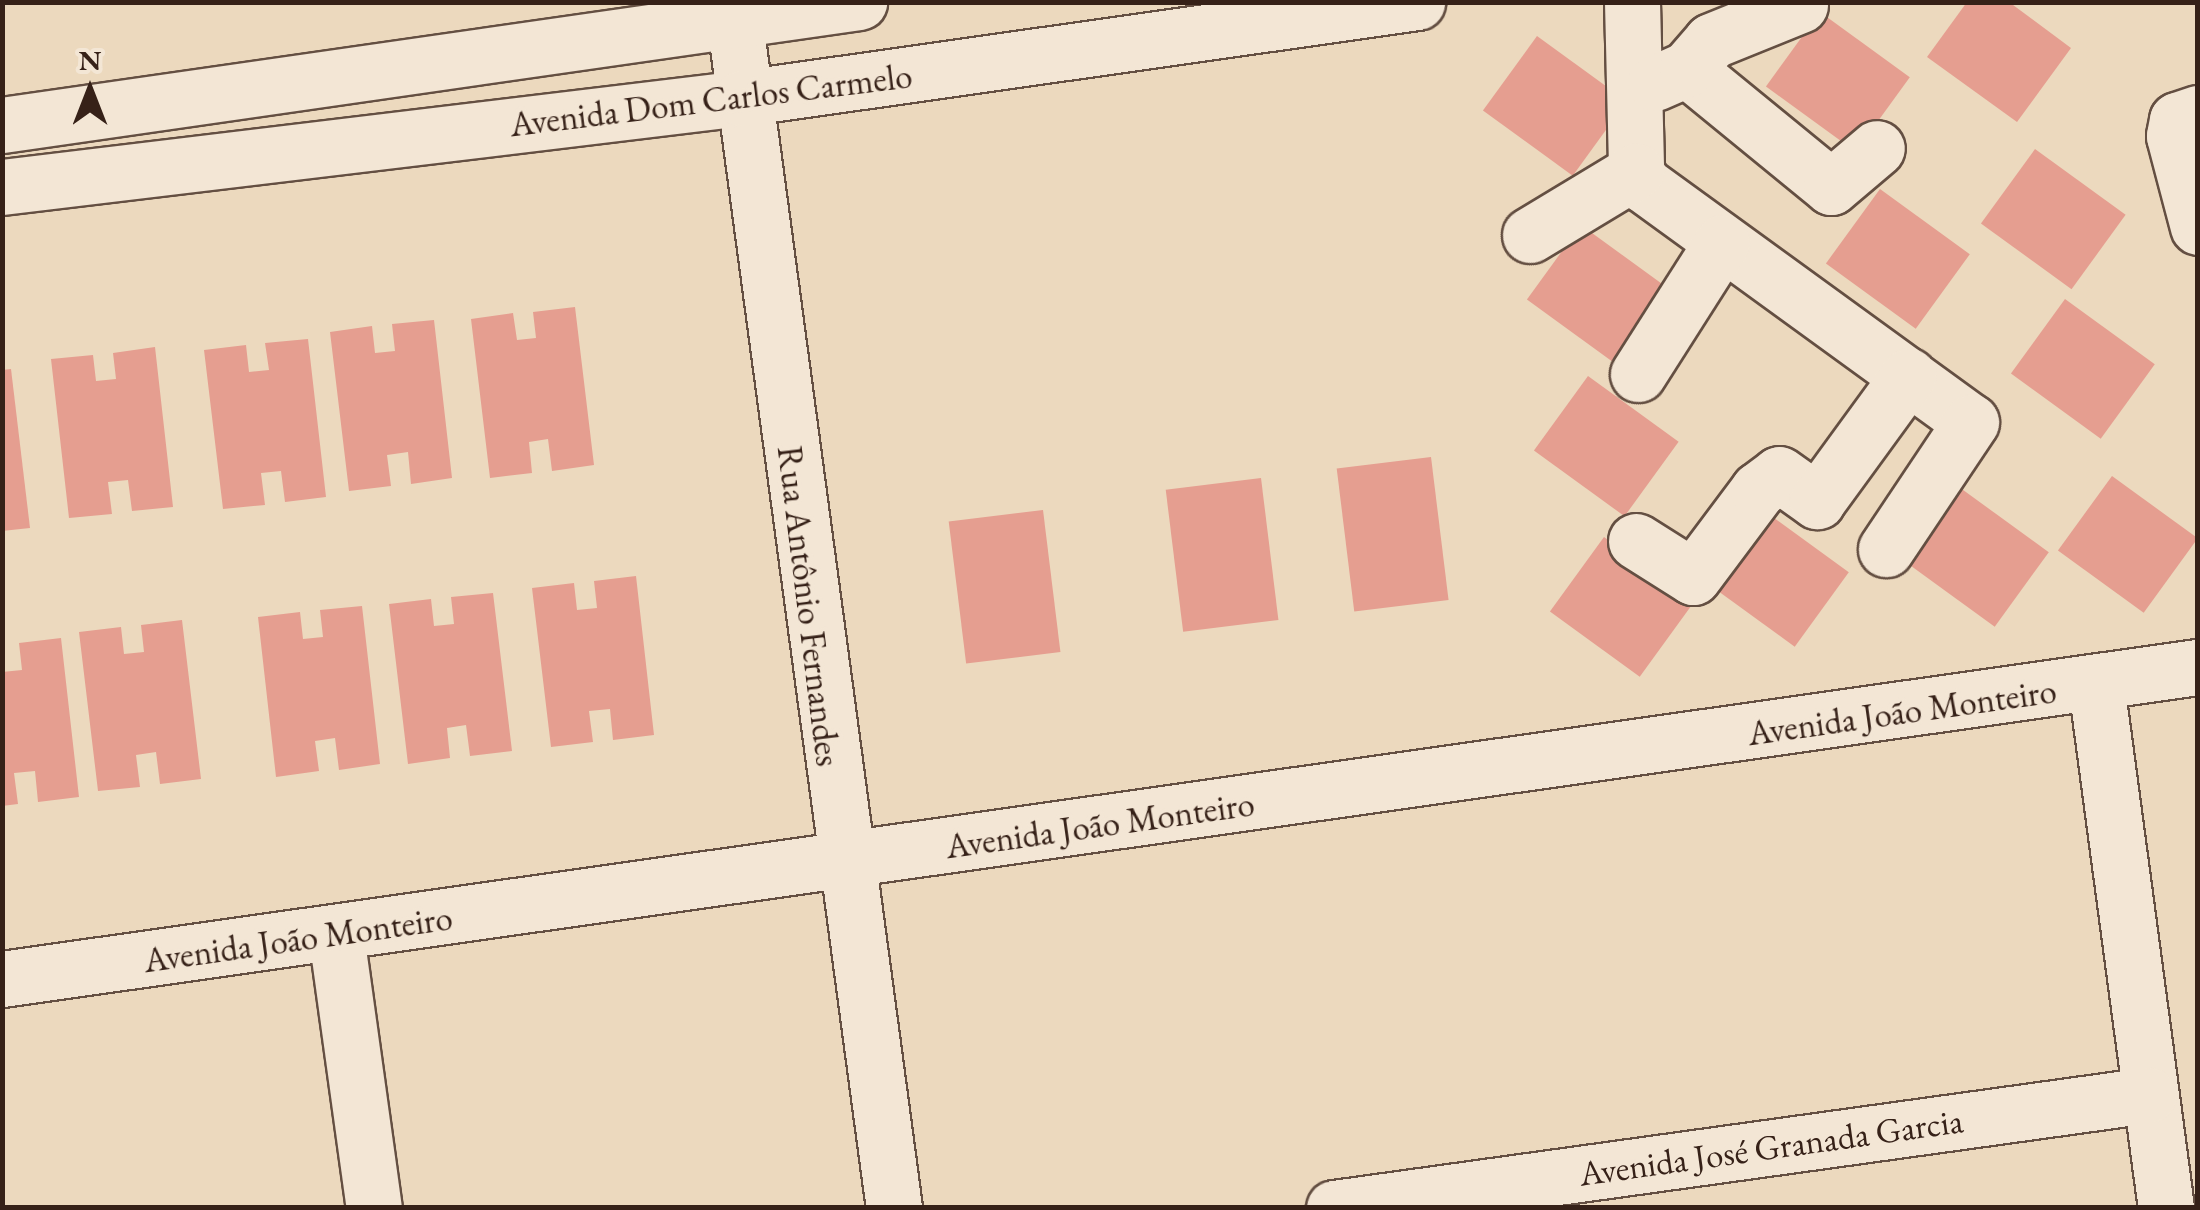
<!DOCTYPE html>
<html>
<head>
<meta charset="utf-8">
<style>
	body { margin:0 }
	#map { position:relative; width:2200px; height:1210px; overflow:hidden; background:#ecd9be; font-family:"EB Garamond",serif }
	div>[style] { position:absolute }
	.building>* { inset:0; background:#e59e90; transform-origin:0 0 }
	.roads { filter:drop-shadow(2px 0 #644f42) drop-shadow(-2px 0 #644f42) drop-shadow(0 2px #644f42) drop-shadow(0 -2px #644f42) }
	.minor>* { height:55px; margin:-27.5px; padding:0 27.5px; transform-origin:27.5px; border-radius:27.5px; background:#f3e6d5 }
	span { translate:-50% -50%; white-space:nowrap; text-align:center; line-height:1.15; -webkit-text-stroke:8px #f3e6d5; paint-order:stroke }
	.street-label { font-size:35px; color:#362118 }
	.frame { position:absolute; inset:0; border:5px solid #362118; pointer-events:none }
	.north { position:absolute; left:40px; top:40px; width:100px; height:100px; -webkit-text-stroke:8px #f3e6d5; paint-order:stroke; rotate:0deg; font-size:28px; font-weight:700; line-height:40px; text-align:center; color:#362118 }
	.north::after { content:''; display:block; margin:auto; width:35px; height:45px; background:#362118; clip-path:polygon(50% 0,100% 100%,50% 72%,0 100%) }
</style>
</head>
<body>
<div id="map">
	<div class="building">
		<div style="clip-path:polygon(1967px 2px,2009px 2px,2071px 48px,2017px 122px,1927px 57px)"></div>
		<div style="left:1820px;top:12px;width:111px;height:92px;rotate:36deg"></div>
		<div style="left:1537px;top:36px;width:111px;height:92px;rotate:36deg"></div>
		<div style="left:2035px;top:149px;width:112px;height:92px;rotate:36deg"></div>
		<div style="left:1880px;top:189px;width:111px;height:92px;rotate:36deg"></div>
		<div style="left:1581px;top:225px;width:111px;height:92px;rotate:36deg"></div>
		<div style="left:2065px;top:299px;width:111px;height:92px;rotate:36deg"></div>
		<div style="clip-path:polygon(575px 307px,594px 465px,552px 471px,548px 439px,529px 442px,532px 473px,490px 478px,471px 319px,513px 313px,517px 340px,536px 338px,533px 312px)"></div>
		<div style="clip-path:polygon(434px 320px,452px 478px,411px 484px,408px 452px,387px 455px,391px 486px,349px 491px,330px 332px,372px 326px,375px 353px,395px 351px,392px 324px)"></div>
		<div style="clip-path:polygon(308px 339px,326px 497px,285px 502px,281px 471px,261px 473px,265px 505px,223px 509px,204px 350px,246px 345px,249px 372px,269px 370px,265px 343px)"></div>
		<div style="clip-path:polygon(155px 347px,173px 507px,132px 511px,128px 480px,108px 482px,112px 514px,69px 518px,51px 359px,93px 355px,96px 381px,116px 379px,113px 353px)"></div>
		<div style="clip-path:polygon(11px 369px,30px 528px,2px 531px,2px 370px)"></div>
		<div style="left:1588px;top:376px;width:112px;height:92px;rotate:36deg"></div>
		<div style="left:1431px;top:457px;width:144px;height:95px;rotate:83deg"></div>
		<div style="left:2112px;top:476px;width:106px;height:92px;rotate:36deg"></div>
		<div style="left:1261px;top:478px;width:143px;height:96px;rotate:83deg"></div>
		<div style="left:1959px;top:487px;width:111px;height:92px;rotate:36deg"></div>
		<div style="left:1759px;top:507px;width:111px;height:92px;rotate:36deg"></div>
		<div style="left:1043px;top:510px;width:143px;height:95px;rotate:83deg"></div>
		<div style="left:1604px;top:537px;width:111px;height:92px;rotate:36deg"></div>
		<div style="clip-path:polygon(636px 576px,654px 735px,613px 740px,610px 709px,589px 711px,593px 742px,551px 747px,532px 588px,574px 583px,577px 610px,597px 608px,594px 581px)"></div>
		<div style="clip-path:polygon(493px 593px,512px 751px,470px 756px,466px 725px,447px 728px,450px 758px,408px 764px,389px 604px,431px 599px,434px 626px,454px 624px,451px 597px)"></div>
		<div style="clip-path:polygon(362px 606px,380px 764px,339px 770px,335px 738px,315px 741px,319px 771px,276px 777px,258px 617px,300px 612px,303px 639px,323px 637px,320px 610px)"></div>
		<div style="clip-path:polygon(182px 620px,201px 779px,160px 784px,156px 752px,136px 755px,140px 787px,98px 791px,79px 632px,121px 627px,124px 654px,144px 652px,141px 625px)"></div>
		<div style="clip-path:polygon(61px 638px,79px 797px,38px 802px,35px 771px,14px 773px,18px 804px,2px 806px,2px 672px,22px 670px,19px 643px)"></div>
	</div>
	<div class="roads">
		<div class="minor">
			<div style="left:732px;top:2px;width:1217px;rotate:82.35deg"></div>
			<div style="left:1632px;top:2px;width:169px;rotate:88.6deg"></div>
			<div style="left:1636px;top:171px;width:15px;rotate:62deg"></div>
			<div style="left:1643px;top:184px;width:405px;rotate:36deg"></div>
			<div style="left:1971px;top:422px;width:153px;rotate:123.8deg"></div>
			<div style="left:1687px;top:69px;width:186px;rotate:39.3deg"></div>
			<div style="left:1831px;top:187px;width:60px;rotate:-40.3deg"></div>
			<div style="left:1655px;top:83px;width:35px;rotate:-24deg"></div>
			<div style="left:1687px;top:69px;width:37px;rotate:-49deg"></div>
			<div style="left:1711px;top:41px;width:96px;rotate:-22deg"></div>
			<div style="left:2198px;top:113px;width:22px;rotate:162deg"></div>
			<div style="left:2177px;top:120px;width:16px;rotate:101deg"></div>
			<div style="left:2174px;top:136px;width:94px;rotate:75.2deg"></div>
			<div style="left:2px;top:125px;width:866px;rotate:-8.17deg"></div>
			<div style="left:2px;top:187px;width:745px;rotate:-6.86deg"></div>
			<div style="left:742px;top:98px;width:682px;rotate:-8.09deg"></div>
			<div style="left:1530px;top:235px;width:124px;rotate:-31.1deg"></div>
			<div style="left:1638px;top:374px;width:156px;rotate:-57.5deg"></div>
			<div style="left:1636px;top:541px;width:67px;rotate:32.3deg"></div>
			<div style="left:1693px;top:577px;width:109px;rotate:-53.2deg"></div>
			<div style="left:1758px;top:490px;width:26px;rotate:-37deg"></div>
			<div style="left:1779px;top:474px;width:47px;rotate:35.4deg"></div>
			<div style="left:1817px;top:501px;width:155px;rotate:-53.9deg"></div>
			<div style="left:2096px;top:685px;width:528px;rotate:82.38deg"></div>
			<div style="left:336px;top:935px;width:276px;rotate:82.1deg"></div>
			<div style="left:2px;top:979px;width:2218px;rotate:-8.09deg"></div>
			<div style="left:1334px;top:1208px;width:822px;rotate:-7.9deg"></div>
		</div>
	</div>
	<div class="street-label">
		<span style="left:711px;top:100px;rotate:-7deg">Avenida Dom Carlos Carmelo</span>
		<span style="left:809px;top:606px;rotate:83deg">Rua Antônio Fernandes</span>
		<span style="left:1902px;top:712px;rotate:-8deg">Avenida João Monteiro</span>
		<span style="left:1100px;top:825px;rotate:-8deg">Avenida João Monteiro</span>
		<span style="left:298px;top:939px;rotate:-8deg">Avenida João Monteiro</span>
		<span style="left:1771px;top:1147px;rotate:-8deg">Avenida José Granada Garcia</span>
	</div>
	<div class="frame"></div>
	<div class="north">N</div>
</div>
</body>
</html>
